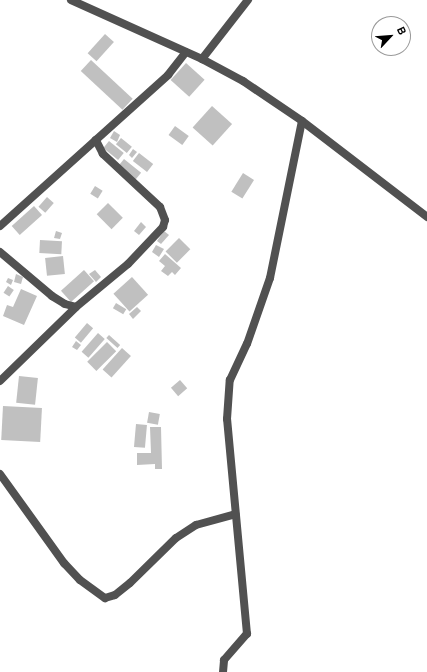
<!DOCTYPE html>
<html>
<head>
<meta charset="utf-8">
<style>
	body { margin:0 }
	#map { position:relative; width:427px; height:672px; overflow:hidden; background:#fff; font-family:Overpass,sans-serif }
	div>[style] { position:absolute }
	.building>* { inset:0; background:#c0c0c0; transform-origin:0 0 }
	.minor>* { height:8px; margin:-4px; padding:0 4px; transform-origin:4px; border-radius:4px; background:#515151 }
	span { translate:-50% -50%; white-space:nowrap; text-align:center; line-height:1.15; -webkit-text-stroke:3px #fff; paint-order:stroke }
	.north { position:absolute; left:371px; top:16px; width:40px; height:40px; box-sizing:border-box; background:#fff; border:1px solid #999; border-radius:50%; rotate:64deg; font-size:11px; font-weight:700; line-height:16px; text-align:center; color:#000 }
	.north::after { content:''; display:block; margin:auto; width:14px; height:18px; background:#000; clip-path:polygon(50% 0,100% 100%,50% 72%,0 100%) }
</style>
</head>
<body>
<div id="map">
	<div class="building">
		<div style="left:105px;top:34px;width:12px;height:26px;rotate:42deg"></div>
		<div style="left:91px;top:60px;width:57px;height:15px;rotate:43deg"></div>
		<div style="left:186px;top:63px;width:25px;height:23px;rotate:42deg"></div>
		<div style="left:212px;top:106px;width:27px;height:29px;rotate:42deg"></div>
		<div style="left:175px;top:126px;width:17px;height:11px;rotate:36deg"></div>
		<div style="clip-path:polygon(114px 131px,120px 135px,117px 142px,110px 138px)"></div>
		<div style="left:121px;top:138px;width:14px;height:8px;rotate:39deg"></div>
		<div style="left:109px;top:141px;width:19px;height:9px;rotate:39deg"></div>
		<div style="clip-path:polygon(133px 149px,137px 152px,132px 158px,129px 155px)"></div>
		<div style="left:139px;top:153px;width:18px;height:10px;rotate:38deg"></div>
		<div style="left:124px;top:159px;width:22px;height:10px;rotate:39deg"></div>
		<div style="left:243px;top:173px;width:13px;height:22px;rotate:32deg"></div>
		<div style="left:95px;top:186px;width:9px;height:9px;rotate:32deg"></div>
		<div style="left:47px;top:197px;width:9px;height:13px;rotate:41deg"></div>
		<div style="left:108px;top:203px;width:21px;height:16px;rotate:45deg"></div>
		<div style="left:34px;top:206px;width:12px;height:30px;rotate:48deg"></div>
		<div style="clip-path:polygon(141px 222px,146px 227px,139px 235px,134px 231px)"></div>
		<div style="clip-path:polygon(56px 231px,62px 233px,60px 239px,54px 238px)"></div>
		<div style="clip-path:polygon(164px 231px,169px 235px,161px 244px,157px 241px)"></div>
		<div style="left:179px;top:238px;width:16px;height:19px;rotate:45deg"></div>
		<div style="left:40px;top:240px;width:22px;height:13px;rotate:3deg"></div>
		<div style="clip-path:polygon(156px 245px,164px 249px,159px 257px,152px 252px)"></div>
		<div style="clip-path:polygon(165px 254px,181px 268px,175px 275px,172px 272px,168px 276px,161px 271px,165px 266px,159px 261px)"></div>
		<div style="left:63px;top:256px;width:18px;height:18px;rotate:84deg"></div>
		<div style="left:84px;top:270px;width:15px;height:31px;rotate:48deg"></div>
		<div style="clip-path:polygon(95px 270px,101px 277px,96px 282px,89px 274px)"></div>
		<div style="clip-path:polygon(16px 274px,23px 277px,21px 284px,14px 282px)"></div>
		<div style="left:132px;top:277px;width:24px;height:25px;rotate:48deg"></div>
		<div style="clip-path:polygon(8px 278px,13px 280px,11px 285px,6px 282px)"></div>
		<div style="left:8px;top:286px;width:7px;height:8px;rotate:34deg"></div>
		<div style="clip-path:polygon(21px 289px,37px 296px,24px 325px,3px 316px,7px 305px,13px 307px)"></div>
		<div style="left:116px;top:303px;width:12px;height:6px;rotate:31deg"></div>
		<div style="clip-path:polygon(137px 307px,141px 311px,133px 319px,129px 314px)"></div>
		<div style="left:87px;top:323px;width:8px;height:19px;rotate:40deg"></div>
		<div style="left:98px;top:333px;width:9px;height:25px;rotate:41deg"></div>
		<div style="left:109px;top:335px;width:15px;height:4px;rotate:42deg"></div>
		<div style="clip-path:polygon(76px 341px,81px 345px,77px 350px,72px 347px)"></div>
		<div style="left:107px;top:342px;width:13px;height:28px;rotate:45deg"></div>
		<div style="left:122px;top:348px;width:12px;height:29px;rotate:42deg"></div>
		<div style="left:19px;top:376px;width:19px;height:27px;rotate:6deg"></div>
		<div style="left:180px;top:380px;width:11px;height:12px;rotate:49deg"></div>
		<div style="left:3px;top:406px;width:39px;height:34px;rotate:3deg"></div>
		<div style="left:149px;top:412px;width:11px;height:11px;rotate:10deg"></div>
		<div style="left:136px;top:424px;width:11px;height:23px;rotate:5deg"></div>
		<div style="clip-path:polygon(150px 427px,161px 427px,162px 469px,155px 469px,155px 464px,137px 465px,137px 453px,151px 453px)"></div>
	</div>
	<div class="minor">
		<div style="left:71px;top:0;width:144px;rotate:24.2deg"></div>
		<div style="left:202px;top:59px;width:47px;rotate:28.2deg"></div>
		<div style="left:243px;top:81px;width:71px;rotate:34.1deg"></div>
		<div style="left:302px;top:121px;width:158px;rotate:37.5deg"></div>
		<div style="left:202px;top:59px;width:75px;rotate:-52.1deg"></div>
		<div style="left:0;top:226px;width:226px;rotate:-41.9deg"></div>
		<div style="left:168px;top:75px;width:29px;rotate:-52deg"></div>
		<div style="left:0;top:252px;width:68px;rotate:40.2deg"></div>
		<div style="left:52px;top:296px;width:15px;rotate:32deg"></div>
		<div style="left:65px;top:304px;width:11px;rotate:15deg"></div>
		<div style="left:0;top:381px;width:106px;rotate:-44.2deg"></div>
		<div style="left:76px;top:307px;width:67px;rotate:-39.6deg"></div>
		<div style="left:128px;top:264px;width:51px;rotate:-46.6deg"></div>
		<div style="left:163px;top:227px;width:7px;rotate:-74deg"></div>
		<div style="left:165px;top:220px;width:14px;rotate:-111deg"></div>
		<div style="left:160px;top:207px;width:78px;rotate:-137.1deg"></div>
		<div style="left:103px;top:154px;width:16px;rotate:-117deg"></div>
		<div style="left:0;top:474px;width:110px;rotate:54.3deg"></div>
		<div style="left:64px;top:563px;width:23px;rotate:47deg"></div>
		<div style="left:80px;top:580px;width:31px;rotate:36deg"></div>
		<div style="left:105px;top:598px;width:10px;rotate:-17deg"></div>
		<div style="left:115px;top:595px;width:19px;rotate:-39deg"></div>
		<div style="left:130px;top:583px;width:64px;rotate:-44.4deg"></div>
		<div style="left:176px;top:538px;width:24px;rotate:-33deg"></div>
		<div style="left:196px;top:525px;width:41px;rotate:-15.4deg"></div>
		<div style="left:223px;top:672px;width:12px;rotate:-85deg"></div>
		<div style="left:224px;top:660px;width:35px;rotate:-49deg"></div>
		<div style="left:247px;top:634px;width:216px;rotate:-95.3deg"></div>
		<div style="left:227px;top:419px;width:39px;rotate:-86deg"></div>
		<div style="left:230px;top:380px;width:40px;rotate:-65deg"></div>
		<div style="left:247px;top:344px;width:70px;rotate:-70.8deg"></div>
		<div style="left:270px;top:278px;width:160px;rotate:-78.5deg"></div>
	</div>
	<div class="north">B</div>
</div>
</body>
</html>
